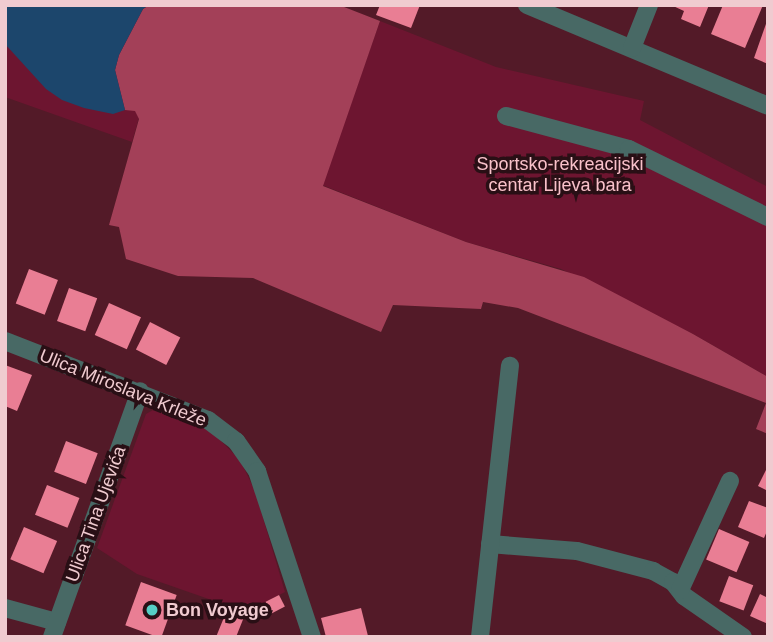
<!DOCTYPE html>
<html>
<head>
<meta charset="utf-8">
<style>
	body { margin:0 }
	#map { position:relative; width:773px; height:642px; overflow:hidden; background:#531a28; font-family:Helvetica,sans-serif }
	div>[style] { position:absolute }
	.green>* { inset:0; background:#6d1530 }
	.forest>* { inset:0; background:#a34058 }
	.water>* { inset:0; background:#1c466c }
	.building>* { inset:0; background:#e97e94; transform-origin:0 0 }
	.minor>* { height:18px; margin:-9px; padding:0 9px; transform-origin:9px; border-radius:9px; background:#486965 }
	.dots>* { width:19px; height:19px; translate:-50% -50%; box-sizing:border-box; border:4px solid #290f15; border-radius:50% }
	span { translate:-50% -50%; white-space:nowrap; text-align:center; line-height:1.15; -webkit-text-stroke:7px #290f15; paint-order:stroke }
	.park-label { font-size:18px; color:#f9c1ca }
	.street-label { font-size:18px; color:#f0cbd0 }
	.poi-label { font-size:18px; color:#f0cbd0; font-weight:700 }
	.left { translate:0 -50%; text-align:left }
	.frame { position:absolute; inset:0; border:7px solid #f0cbd0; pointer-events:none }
</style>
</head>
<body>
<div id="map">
	<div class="green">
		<div style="clip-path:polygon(5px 5px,149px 5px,143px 9px,115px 70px,139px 118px,132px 142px,5px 97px)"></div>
		<div style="clip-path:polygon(380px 21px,496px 67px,644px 101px,640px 120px,768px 187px,768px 377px,693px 334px,561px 269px,466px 242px,322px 185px)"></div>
		<div style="clip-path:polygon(153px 410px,192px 421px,215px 435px,240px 460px,255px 491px,285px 592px,246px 612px,137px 574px,97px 548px,146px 414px)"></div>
	</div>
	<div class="forest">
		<div style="clip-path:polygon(149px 5px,339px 5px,380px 21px,323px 186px,466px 242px,584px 277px,693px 334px,768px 377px,768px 434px,756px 429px,766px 403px,518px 308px,483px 302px,481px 309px,393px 305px,381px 332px,253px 278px,178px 276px,126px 259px,119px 227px,109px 225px,139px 119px,135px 111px,125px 110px,115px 70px,119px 55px,143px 9px)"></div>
	</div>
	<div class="water">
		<div style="clip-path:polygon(5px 5px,149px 5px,143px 9px,119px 55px,115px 70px,125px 110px,113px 114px,84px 108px,62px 100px,46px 89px,5px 44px)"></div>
	</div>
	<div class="building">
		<div style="clip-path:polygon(380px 5px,420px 5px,411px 28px,376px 15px)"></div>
		<div style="clip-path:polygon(671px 5px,709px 5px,700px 27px,681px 19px,684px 11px)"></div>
		<div style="clip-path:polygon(723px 5px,763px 5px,745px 48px,711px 34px)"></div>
		<div style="clip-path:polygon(767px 21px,768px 21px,768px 64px,754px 58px)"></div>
		<div style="left:29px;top:269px;width:31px;height:37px;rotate:21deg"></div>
		<div style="left:69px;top:288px;width:30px;height:35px;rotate:20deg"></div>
		<div style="left:109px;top:303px;width:35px;height:35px;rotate:24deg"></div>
		<div style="left:150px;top:322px;width:34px;height:31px;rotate:27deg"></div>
		<div style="clip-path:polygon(5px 365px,32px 375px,17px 411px,5px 406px)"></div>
		<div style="left:66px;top:441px;width:34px;height:33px;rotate:21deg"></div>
		<div style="clip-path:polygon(768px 466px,768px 491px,758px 486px)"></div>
		<div style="left:47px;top:485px;width:35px;height:32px;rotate:22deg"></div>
		<div style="clip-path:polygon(749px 501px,768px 508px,768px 529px,764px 538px,738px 527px)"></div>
		<div style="left:24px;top:527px;width:36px;height:35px;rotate:23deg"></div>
		<div style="left:719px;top:529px;width:33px;height:33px;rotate:23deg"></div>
		<div style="left:729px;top:576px;width:26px;height:27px;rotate:21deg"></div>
		<div style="left:141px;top:582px;width:38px;height:46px;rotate:20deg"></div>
		<div style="clip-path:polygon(760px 594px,768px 598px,768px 624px,750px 616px)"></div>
		<div style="left:279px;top:595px;width:13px;height:15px;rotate:63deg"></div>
		<div style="clip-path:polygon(229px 605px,246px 612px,236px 637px,216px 637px)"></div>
		<div style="clip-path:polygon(361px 608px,368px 636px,326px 637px,321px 618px)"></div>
	</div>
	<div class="minor">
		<div style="left:527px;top:5px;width:261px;rotate:22.7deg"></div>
		<div style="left:632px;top:48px;width:46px;rotate:-68.4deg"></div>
		<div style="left:506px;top:116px;width:127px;rotate:15deg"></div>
		<div style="left:629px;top:149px;width:155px;rotate:26.1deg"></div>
		<div style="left:5px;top:341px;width:218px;rotate:21.3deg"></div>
		<div style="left:208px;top:420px;width:35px;rotate:37deg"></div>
		<div style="left:236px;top:441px;width:37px;rotate:55deg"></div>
		<div style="left:257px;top:471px;width:175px;rotate:71.7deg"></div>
		<div style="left:490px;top:544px;width:87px;rotate:4.6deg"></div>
		<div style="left:577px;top:551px;width:79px;rotate:14.7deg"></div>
		<div style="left:653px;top:571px;width:23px;rotate:29deg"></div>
		<div style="left:673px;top:582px;width:18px;rotate:52deg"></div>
		<div style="left:684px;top:596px;width:72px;rotate:34.8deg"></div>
		<div style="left:680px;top:590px;width:120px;rotate:-65.4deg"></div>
		<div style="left:5px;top:608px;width:54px;rotate:15.1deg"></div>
		<div style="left:52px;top:637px;width:261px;rotate:-70.3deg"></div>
		<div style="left:480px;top:637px;width:273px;rotate:-83.7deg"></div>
	</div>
	<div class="dots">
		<div style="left:152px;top:610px;background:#56cec4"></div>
	</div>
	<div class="park-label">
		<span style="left:560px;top:175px">Sportsko-rekreacijski<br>centar Lijeva bara</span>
	</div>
	<div class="street-label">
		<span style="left:123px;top:388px;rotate:22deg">Ulica Miroslava Krleže</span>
		<span style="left:96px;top:514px;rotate:-70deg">Ulica Tina Ujevića</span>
	</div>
	<div class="poi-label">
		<span class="left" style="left:166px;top:610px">Bon Voyage</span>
	</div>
	<div class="frame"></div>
</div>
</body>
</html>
